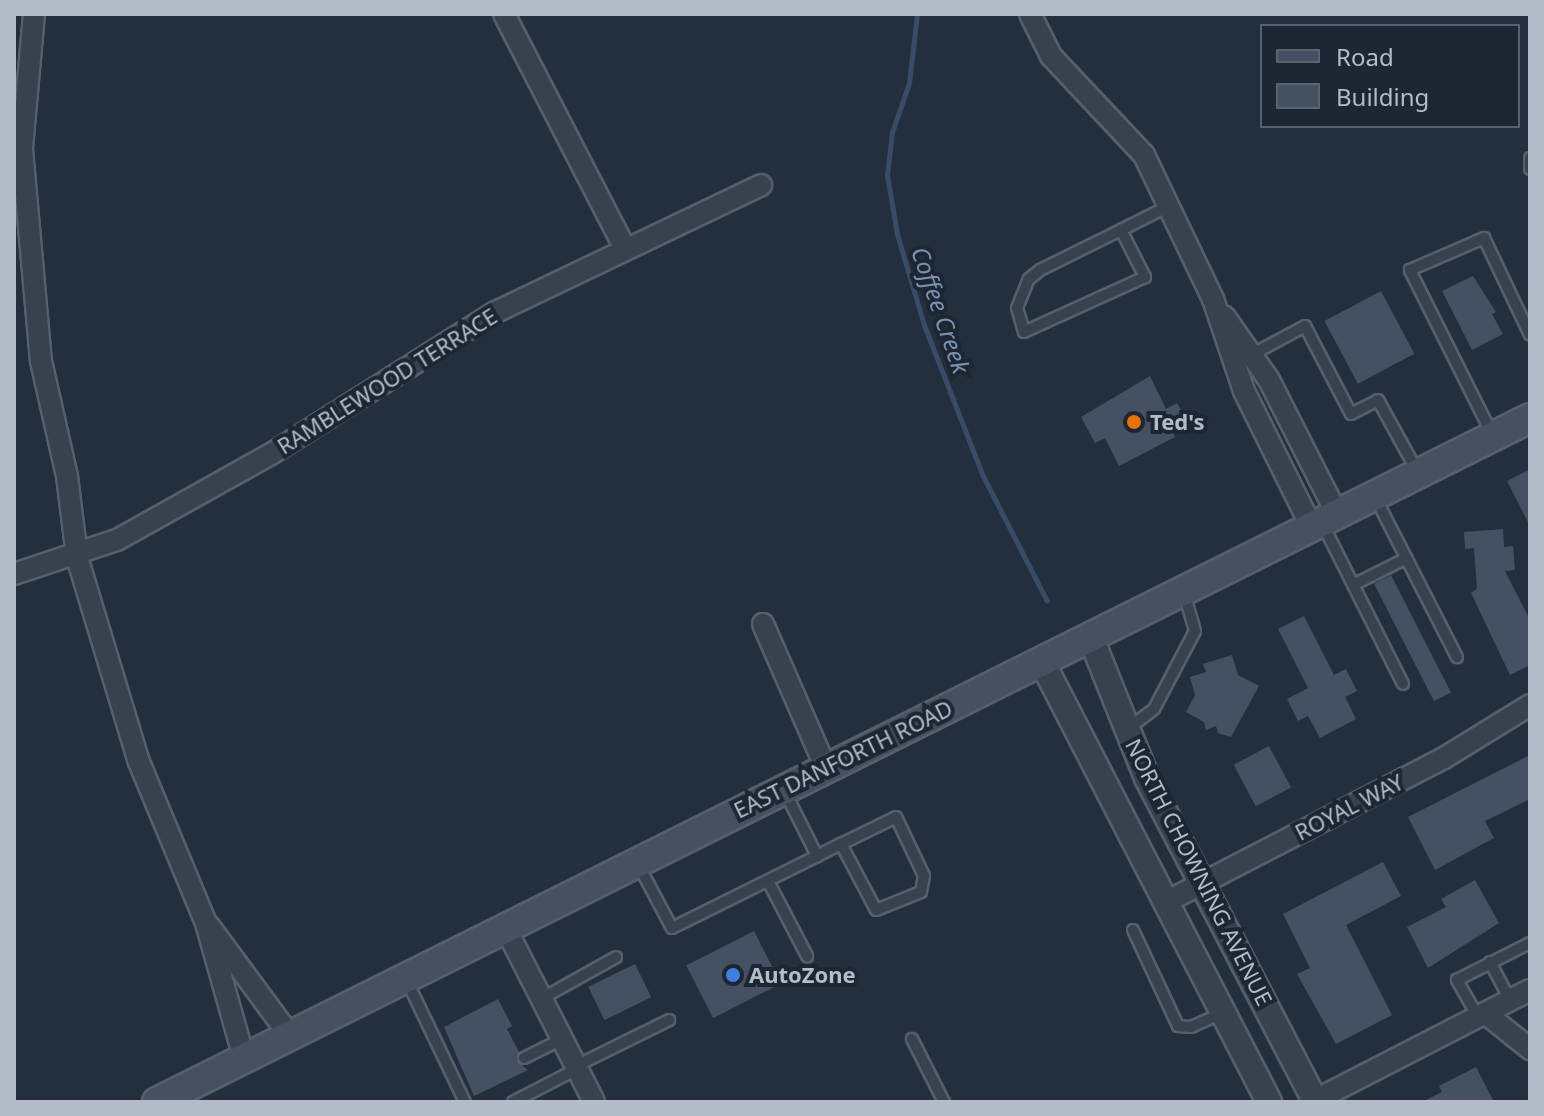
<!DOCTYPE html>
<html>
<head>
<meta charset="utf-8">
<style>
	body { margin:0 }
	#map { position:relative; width:1544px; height:1116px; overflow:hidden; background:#242f3e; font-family:"Noto Sans",sans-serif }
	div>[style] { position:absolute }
	.stream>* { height:5px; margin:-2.5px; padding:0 2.5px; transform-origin:2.5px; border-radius:2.5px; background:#394c67 }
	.building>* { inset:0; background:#455162; transform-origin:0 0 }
	.roads { filter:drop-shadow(2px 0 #565f6c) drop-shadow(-2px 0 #565f6c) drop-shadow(0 2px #565f6c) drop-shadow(0 -2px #565f6c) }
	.service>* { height:10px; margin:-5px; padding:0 5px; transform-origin:5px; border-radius:5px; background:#38414e }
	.minor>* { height:20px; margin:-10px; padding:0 10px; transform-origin:10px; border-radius:10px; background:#38414e }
	.tertiary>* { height:24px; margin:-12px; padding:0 12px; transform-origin:12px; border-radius:12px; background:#38414e }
	.secondary>* { height:28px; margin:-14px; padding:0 14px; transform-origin:14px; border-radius:14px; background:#465061 }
	.dots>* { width:22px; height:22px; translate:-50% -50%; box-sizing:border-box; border:4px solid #1d2633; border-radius:50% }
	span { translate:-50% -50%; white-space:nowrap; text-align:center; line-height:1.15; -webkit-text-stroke:8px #1d2633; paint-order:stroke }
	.street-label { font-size:22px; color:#b4bcc9 }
	.poi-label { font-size:22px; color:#b4bcc9; font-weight:700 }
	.left { translate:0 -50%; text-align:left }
	.water-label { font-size:24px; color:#7c92b1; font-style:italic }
	.frame { position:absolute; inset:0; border:16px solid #b4bcc9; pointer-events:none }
	.legend { position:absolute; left:1260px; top:24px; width:260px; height:104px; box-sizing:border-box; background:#1d2633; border:2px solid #59626f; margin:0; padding:10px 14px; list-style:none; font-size:24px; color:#b4bcc9 }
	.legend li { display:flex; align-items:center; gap:16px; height:40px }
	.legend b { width:40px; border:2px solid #59626f }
</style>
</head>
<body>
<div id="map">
	<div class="stream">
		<div style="left:917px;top:14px;width:69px;rotate:96.6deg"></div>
		<div style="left:909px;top:83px;width:52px;rotate:109.1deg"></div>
		<div style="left:892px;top:132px;width:43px;rotate:96.6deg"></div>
		<div style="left:887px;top:175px;width:60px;rotate:80.4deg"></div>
		<div style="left:897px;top:234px;width:95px;rotate:73.5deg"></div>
		<div style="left:924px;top:325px;width:162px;rotate:68.7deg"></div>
		<div style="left:983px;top:476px;width:140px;rotate:62.9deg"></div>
	</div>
	<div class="building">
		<div style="clip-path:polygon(1473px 276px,1496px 312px,1492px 314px,1503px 334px,1472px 350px,1442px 291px)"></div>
		<div style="left:1381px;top:291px;width:71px;height:64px;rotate:62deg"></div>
		<div style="clip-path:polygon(1150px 376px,1166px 409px,1177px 403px,1184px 415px,1168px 423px,1175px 437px,1119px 466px,1105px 438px,1095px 443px,1081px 417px)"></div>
		<div style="clip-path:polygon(1530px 469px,1530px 526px,1507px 481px)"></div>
		<div style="clip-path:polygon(1503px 529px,1504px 547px,1513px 546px,1515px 570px,1505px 571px,1530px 620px,1530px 665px,1510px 675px,1471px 593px,1477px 589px,1474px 548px,1465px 549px,1464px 532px)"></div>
		<div style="left:1391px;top:575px;width:132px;height:19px;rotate:63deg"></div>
		<div style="clip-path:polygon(1304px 616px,1334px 675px,1346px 669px,1357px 691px,1345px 697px,1356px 719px,1320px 738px,1308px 716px,1298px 721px,1287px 699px,1308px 688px,1278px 629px)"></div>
		<div style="clip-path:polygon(1232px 655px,1238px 675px,1259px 686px,1231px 737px,1218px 733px,1216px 726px,1206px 730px,1204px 722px,1186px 712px,1195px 695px,1190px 677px,1206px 672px,1203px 664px)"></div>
		<div style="left:1269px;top:746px;width:47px;height:40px;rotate:62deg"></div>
		<div style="clip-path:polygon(1530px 755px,1530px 799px,1485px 821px,1494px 838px,1435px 870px,1408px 817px)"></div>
		<div style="clip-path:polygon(1383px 862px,1401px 896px,1346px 925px,1392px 1015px,1336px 1044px,1297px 974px,1310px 968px,1283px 914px)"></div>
		<div style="clip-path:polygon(1475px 880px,1499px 923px,1428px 968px,1407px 927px,1446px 907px,1441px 899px)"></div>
		<div style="left:754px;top:931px;width:59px;height:76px;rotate:63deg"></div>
		<div style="left:635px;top:964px;width:37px;height:52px;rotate:64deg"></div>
		<div style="clip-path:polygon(498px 999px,512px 1026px,507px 1029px,519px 1052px,517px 1061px,528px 1070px,474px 1096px,444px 1027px)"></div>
		<div style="clip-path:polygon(1476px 1067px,1494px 1102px,1422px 1102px,1442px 1092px,1439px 1086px)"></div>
	</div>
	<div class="roads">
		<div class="service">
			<div style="left:1530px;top:158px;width:11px;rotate:90deg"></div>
			<div style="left:1121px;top:230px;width:53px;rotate:62.9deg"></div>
			<div style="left:1145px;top:277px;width:133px;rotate:155.6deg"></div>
			<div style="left:1024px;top:332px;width:25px;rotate:-106deg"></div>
			<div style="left:1017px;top:308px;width:31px;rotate:-68deg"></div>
			<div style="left:1029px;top:279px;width:14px;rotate:-39deg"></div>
			<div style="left:1040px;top:270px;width:90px;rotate:-26.3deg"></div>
			<div style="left:1121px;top:230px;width:54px;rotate:-26.6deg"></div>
			<div style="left:1253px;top:354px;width:59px;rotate:-28.3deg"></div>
			<div style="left:1305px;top:326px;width:99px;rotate:62.4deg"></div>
			<div style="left:1351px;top:414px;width:30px;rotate:-27deg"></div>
			<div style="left:1378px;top:400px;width:81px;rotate:61.2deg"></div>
			<div style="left:1493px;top:436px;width:186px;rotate:-116.6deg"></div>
			<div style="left:1410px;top:270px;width:81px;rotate:-23.4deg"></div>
			<div style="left:1484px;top:238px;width:107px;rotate:64.6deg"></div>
			<div style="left:1375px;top:497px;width:180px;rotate:62.9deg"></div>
			<div style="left:1322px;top:523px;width:180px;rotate:63.3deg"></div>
			<div style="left:1353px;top:585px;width:60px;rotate:-26.6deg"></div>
			<div style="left:1129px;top:728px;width:31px;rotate:-37deg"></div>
			<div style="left:1154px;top:709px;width:88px;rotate:-62.3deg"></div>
			<div style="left:1195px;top:631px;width:40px;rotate:-106deg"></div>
			<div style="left:785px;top:792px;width:72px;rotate:63.4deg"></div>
			<div style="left:639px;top:866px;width:70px;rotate:62deg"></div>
			<div style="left:672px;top:928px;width:162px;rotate:-26.4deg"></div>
			<div style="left:817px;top:856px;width:27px;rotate:-27deg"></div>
			<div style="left:841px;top:844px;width:61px;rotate:-26.1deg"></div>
			<div style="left:896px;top:817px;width:65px;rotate:64.6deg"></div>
			<div style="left:924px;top:876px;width:16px;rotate:101deg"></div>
			<div style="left:921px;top:892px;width:48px;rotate:158.2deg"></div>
			<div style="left:876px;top:910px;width:75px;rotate:-117.9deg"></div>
			<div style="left:768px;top:881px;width:85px;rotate:62.5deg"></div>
			<div style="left:1133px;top:930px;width:106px;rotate:64.9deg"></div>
			<div style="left:1178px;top:1026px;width:13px;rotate:4deg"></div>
			<div style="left:1191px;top:1027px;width:35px;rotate:-24deg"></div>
			<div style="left:1490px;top:962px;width:43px;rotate:62.2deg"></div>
			<div style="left:406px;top:979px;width:136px;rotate:64.4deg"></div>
			<div style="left:541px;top:999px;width:86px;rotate:-29.2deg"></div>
			<div style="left:1478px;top:1017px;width:43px;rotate:-119.6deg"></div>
			<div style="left:1457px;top:980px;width:82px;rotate:-26.9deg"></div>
			<div style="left:912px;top:1039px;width:71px;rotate:63.1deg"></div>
			<div style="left:524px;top:1058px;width:42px;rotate:-26.6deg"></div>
			<div style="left:576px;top:1066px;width:104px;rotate:-26.3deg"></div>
			<div style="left:513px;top:1102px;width:72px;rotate:-27.3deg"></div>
		</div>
		<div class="minor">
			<div style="left:34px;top:14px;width:136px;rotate:95.1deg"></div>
			<div style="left:22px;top:149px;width:213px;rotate:84.9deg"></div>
			<div style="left:41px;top:361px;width:118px;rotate:77.3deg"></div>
			<div style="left:67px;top:476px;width:82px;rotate:83deg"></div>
			<div style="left:77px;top:557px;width:214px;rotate:73.2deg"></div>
			<div style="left:139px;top:762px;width:174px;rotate:67.4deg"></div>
			<div style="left:206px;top:923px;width:140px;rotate:74.3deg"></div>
			<div style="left:504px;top:14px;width:263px;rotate:62.7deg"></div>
			<div style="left:1030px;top:14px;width:47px;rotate:63.4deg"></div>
			<div style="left:1051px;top:56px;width:136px;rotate:46.8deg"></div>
			<div style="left:1144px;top:155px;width:160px;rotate:64.4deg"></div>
			<div style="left:1213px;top:299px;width:97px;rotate:71.4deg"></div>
			<div style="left:1244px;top:391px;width:151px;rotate:63.6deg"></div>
			<div style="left:1224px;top:316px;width:78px;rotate:54.9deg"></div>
			<div style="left:1269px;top:380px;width:150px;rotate:63.1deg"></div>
			<div style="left:14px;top:574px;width:108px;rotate:-18.3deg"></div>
			<div style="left:117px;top:540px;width:176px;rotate:-29.2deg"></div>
			<div style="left:271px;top:454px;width:266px;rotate:-32.3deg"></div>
			<div style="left:496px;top:312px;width:294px;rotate:-25.6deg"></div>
			<div style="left:763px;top:624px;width:155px;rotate:66.4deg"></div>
			<div style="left:1166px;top:902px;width:313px;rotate:-27.4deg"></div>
			<div style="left:1444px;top:758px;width:101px;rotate:-31.6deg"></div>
			<div style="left:209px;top:926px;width:137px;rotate:53.6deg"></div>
			<div style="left:505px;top:927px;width:196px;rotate:63deg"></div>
			<div style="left:1485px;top:1013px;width:58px;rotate:38.7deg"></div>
			<div style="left:1312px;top:1102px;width:245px;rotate:-27.2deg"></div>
		</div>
		<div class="tertiary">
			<div style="left:1091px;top:638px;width:151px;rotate:68.2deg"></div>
			<div style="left:1147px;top:778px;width:365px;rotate:62.5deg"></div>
			<div style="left:1042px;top:662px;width:495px;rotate:62.7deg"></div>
		</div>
		<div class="secondary">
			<div style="left:157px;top:1102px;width:1534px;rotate:-26.48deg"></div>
		</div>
	</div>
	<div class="dots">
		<div style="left:1134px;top:422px;background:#e8710a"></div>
		<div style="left:733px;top:975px;background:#3f7fe0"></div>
	</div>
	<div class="street-label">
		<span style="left:387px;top:381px;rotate:-32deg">RAMBLEWOOD TERRACE</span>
		<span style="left:843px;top:759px;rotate:-26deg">EAST DANFORTH ROAD</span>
		<span style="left:1349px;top:807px;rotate:-27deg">ROYAL WAY</span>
		<span style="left:1199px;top:872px;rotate:63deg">NORTH CHOWNING AVENUE</span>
	</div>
	<div class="poi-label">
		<span class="left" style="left:1150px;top:422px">Ted's</span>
		<span class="left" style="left:749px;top:975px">AutoZone</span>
	</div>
	<div class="water-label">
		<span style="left:941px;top:310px;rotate:71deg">Coffee Creek</span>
	</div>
	<div class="frame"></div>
	<ul class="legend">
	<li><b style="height:10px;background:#465061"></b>Road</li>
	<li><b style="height:22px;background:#455162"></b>Building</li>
	</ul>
</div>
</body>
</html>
